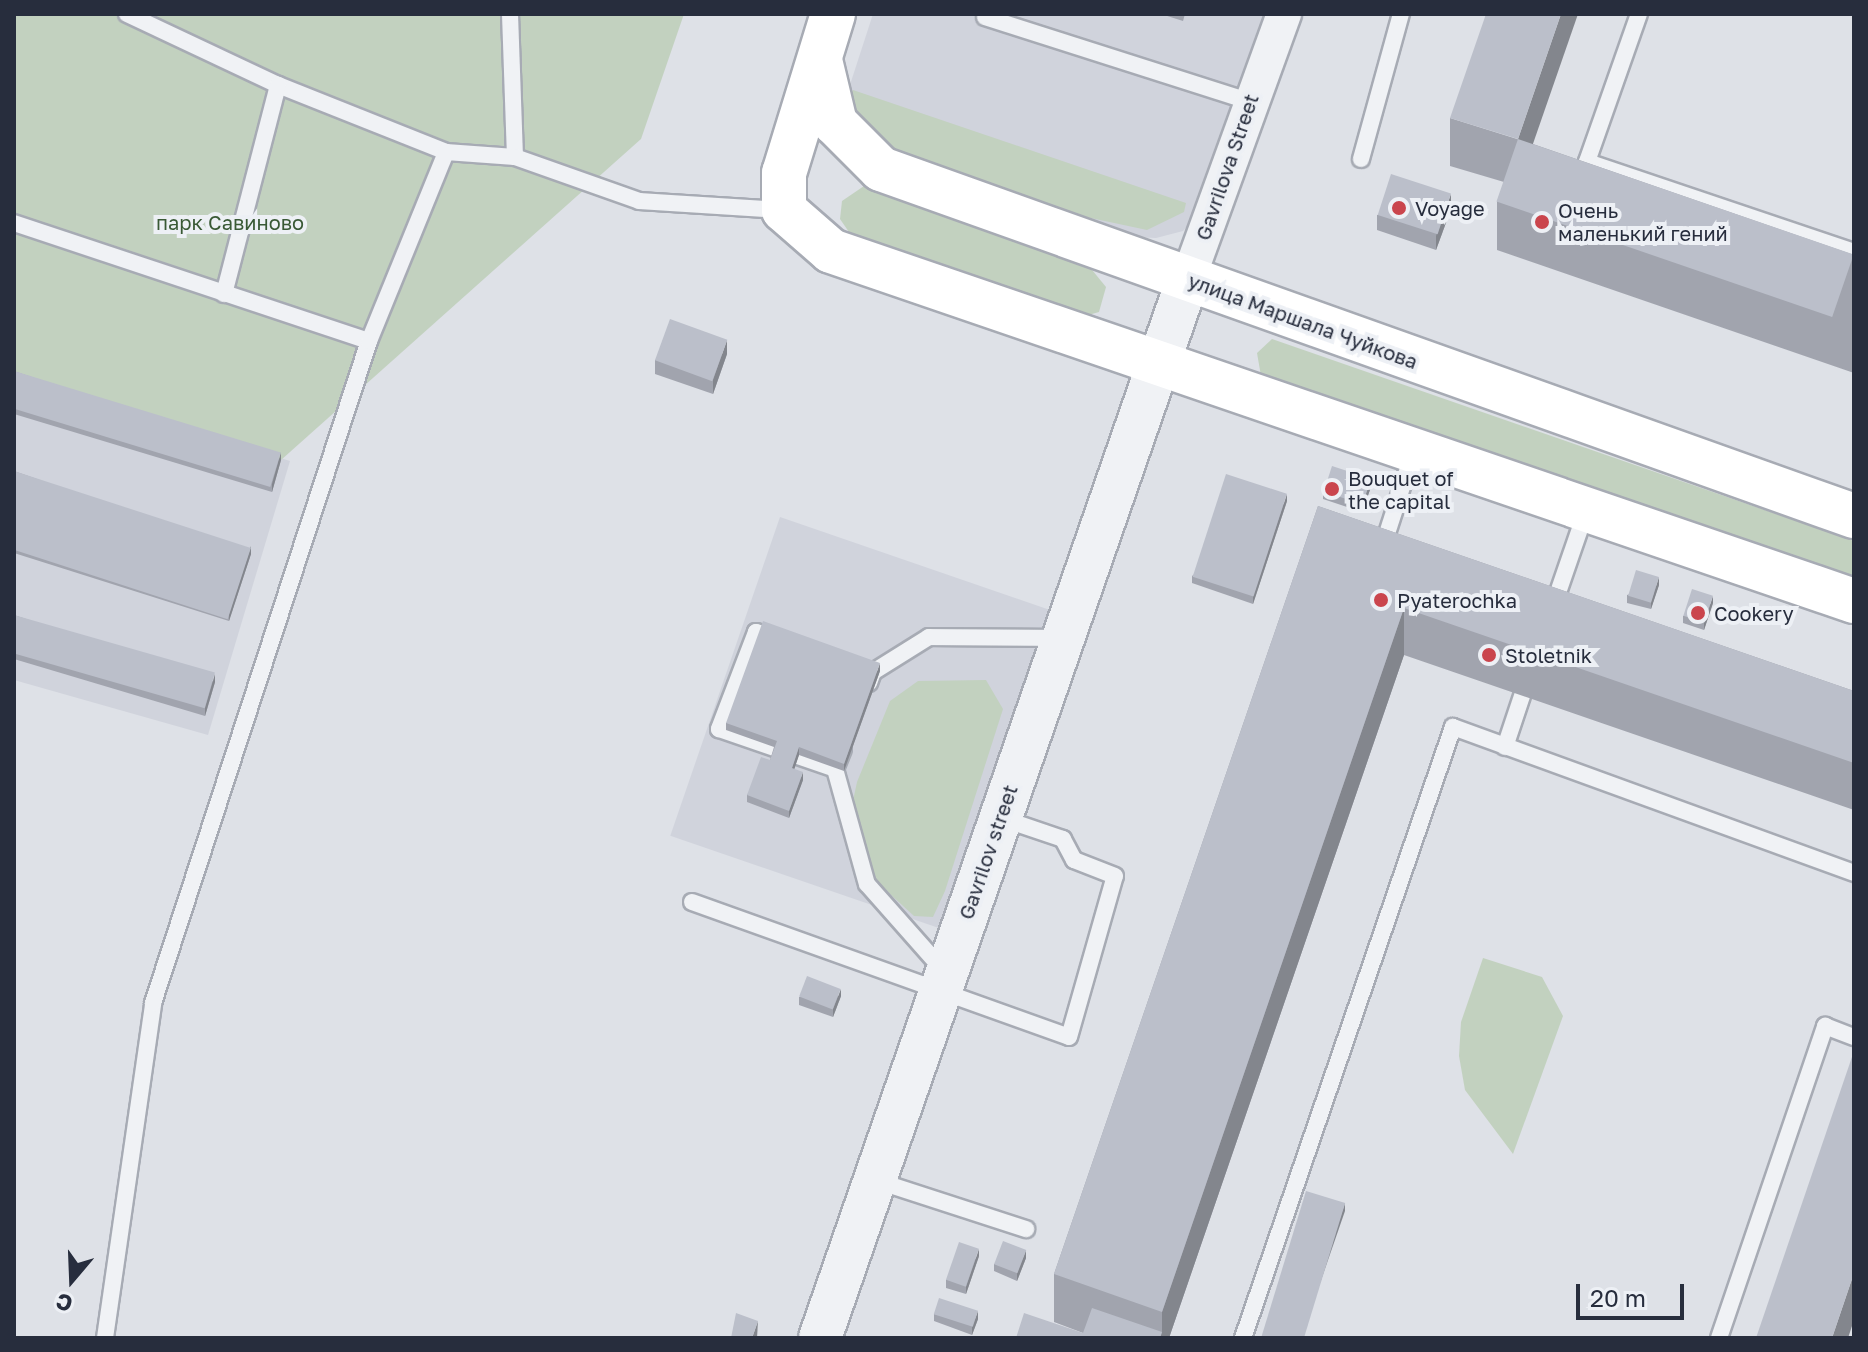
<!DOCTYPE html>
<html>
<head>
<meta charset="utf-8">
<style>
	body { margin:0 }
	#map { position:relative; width:1868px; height:1352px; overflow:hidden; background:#dee1e7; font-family:"Golos Text",sans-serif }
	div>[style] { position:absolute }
	.built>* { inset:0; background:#d0d3dc; transform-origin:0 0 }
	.green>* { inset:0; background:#c2d1bf }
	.roads { filter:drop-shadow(2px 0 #a7abb4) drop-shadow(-2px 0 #a7abb4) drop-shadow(0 2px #a7abb4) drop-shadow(0 -2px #a7abb4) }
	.service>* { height:16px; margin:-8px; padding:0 8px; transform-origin:8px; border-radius:8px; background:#f0f2f5 }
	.minor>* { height:34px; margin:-17px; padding:0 17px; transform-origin:17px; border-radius:17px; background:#f0f2f5 }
	.tertiary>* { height:42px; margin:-21px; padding:0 21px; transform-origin:21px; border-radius:21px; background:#f0f2f5 }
	.secondary>* { height:44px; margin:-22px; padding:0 22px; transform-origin:22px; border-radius:22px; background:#fff }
	.wall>* { inset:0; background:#a1a4ae }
	.shaded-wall>* { inset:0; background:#83868d }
	.building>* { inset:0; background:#bbbfca; transform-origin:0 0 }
	.dots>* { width:22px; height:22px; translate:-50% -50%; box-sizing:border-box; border:4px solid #edf0f5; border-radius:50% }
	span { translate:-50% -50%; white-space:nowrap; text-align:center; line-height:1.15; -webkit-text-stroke:8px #edf0f5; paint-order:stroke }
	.street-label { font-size:20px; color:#272d3d }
	.poi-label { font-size:20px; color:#272d3d }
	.left { translate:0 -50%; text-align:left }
	.park-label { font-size:20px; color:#395935 }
	.frame { position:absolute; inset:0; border:16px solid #272d3d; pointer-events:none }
	.north { position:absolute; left:32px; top:1240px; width:80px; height:80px; -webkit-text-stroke:6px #edf0f5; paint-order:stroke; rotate:199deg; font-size:22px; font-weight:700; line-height:32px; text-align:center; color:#272d3d }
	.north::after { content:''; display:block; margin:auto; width:28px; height:36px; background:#272d3d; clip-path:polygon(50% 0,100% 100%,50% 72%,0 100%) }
	.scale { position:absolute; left:1576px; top:1284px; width:108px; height:36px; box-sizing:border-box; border:4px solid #272d3d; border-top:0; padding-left:10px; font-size:24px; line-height:28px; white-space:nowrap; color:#272d3d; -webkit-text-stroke:6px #edf0f5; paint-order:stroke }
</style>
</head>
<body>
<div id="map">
	<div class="built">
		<div style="clip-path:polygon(873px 14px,1269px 14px,1200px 214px,1183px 231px,1156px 238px,1133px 237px,884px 149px,847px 94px)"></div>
		<div style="clip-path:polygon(14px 375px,290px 461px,208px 735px,14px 680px)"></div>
		<div style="left:780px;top:517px;width:284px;height:337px;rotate:19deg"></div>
	</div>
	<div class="green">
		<div style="clip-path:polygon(14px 14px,684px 14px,641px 139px,281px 460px,14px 371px)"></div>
		<div style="clip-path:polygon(853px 90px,1186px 203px,1184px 212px,1147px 230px,1086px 217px,892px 149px,860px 123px,848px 97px)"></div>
		<div style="clip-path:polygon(864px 186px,1088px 265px,1106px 287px,1099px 312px,1085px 316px,851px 235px,840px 219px,842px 201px)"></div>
		<div style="clip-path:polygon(1272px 339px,1854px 541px,1854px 578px,1261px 376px,1257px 353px)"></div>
		<div style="clip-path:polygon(986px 680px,1003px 709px,945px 891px,933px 917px,914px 916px,866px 872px,848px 824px,857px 782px,890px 701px,918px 681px)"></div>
		<div style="clip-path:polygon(1483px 958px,1542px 977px,1563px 1016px,1513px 1154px,1465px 1090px,1459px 1056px,1461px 1022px)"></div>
	</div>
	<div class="roads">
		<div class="service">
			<div style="left:127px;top:14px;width:167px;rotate:25.2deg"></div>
			<div style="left:278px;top:85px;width:181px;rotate:21.7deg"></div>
			<div style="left:510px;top:14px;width:143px;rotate:88deg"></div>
			<div style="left:1639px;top:14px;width:157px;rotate:109.4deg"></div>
			<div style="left:1587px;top:162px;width:282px;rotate:18.6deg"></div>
			<div style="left:985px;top:17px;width:277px;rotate:17.7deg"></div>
			<div style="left:1361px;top:159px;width:150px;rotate:-74.6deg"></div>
			<div style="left:14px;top:223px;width:374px;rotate:18.4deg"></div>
			<div style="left:224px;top:294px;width:216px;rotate:-75.5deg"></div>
			<div style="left:1382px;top:549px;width:101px;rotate:-72.1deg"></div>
			<div style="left:1552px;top:610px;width:105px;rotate:-71deg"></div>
			<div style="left:777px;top:638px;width:22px;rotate:-164deg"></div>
			<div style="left:756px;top:632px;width:104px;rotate:110.9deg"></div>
			<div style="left:719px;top:729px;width:123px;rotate:19deg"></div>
			<div style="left:869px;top:683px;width:12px;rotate:-70deg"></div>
			<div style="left:873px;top:672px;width:66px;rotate:-32deg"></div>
			<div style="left:929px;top:637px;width:131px;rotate:0.4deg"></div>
			<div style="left:1505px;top:747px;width:54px;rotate:-71.6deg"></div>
			<div style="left:843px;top:749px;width:22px;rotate:112deg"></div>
			<div style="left:835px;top:769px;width:119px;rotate:74.5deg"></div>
			<div style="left:867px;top:884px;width:116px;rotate:48.5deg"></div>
			<div style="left:692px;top:902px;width:400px;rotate:19.7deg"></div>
			<div style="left:1069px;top:1037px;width:167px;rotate:-74.1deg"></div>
			<div style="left:1115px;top:876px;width:44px;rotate:-158.7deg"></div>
			<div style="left:1074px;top:860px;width:24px;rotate:-118deg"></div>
			<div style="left:1063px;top:839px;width:65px;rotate:-161.3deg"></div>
			<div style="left:875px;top:1180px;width:159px;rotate:18deg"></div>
			<div style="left:105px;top:1338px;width:338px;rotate:-81.8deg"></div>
			<div style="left:153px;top:1003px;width:696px;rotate:-71.93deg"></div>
			<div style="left:369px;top:341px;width:204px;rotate:-67.8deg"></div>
			<div style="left:446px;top:152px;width:69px;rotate:4.1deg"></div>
			<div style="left:515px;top:157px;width:132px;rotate:19.5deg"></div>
			<div style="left:639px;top:201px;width:142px;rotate:3.6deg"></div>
			<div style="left:1243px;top:1338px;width:646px;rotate:-71.03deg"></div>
			<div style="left:1453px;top:727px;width:427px;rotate:20deg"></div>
			<div style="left:1719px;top:1338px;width:330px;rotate:-71.2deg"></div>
			<div style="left:1825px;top:1026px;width:31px;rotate:21deg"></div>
		</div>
		<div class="minor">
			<div style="left:1188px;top:279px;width:282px;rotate:-70.1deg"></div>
		</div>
		<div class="tertiary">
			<div style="left:820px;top:1338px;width:1121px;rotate:-70.84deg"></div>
		</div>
		<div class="secondary">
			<div style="left:833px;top:14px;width:166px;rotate:107.1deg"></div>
			<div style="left:784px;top:173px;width:37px;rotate:90deg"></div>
			<div style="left:784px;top:210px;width:62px;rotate:41.1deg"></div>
			<div style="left:831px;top:251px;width:1081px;rotate:18.89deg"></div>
			<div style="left:820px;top:60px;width:65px;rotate:76.6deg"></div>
			<div style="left:835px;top:123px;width:65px;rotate:45deg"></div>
			<div style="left:881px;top:169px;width:1033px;rotate:19.63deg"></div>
		</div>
	</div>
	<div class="wall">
		<div style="clip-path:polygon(1161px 14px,1185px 14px,1183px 21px)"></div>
		<div style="clip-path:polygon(1450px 118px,1533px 144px,1854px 255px,1854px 373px,1497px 250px,1497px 202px,1504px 182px,1450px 166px)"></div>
		<div style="clip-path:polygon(1451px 209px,1436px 250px,1377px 230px,1377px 215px)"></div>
		<div style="clip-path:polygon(727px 354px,713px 394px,655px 374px,655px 360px)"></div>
		<div style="clip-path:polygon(14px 371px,281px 460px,272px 492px,14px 414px)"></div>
		<div style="clip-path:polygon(14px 471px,251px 554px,229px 621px,14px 553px)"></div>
		<div style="clip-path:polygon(1371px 487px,1362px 512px,1323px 499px,1323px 491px)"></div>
		<div style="clip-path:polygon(1287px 501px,1253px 604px,1192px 583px,1192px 576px)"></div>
		<div style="clip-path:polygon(1318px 506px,1854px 691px,1854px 810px,1404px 655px,1169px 1338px,1016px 1338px,1083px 1333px,1054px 1322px,1054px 1274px)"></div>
		<div style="clip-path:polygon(1659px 585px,1651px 609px,1627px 603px,1627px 595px)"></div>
		<div style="clip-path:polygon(1713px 603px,1704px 630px,1683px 623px,1683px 616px)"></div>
		<div style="clip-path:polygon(14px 615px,215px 682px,205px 716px,14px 659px)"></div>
		<div style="clip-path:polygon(880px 671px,844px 771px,799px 755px,794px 769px,803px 780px,789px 818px,747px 802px,747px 795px,770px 760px,774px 747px,726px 730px,726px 723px)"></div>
		<div style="clip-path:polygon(841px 996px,833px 1017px,799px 1005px,799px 997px)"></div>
		<div style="clip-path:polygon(979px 1256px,966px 1294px,946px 1288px,946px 1280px)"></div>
		<div style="clip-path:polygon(1026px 1258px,1017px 1281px,994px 1271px,994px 1264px)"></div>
		<div style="clip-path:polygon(934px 1314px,978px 1319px,972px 1335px,934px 1321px)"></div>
	</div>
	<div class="shaded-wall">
		<div style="clip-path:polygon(1561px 14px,1578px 14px,1518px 187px,1518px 139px)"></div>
		<div style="clip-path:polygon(1451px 194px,1451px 209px,1436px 250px,1436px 236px)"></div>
		<div style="clip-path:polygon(727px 340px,727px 354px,713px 394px,713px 380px)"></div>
		<div style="clip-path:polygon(281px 452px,281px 460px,272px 492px,272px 484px)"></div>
		<div style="clip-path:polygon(1371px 479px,1371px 487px,1362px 512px,1362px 504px)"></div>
		<div style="clip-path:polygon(1287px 494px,1287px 501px,1253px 604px,1253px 596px)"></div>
		<div style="clip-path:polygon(251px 546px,251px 554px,229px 621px,229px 614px)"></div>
		<div style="clip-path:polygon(1659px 577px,1659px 585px,1651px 609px,1651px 602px)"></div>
		<div style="clip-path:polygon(1713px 596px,1713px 603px,1704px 630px,1704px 623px)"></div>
		<div style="clip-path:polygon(1404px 608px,1404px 655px,1169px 1338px,1160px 1338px,1162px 1332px,1162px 1312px)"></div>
		<div style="clip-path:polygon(880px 663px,880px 671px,844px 771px,844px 764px)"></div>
		<div style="clip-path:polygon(215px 674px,215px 682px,205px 716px,205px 708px)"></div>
		<div style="clip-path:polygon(799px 747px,799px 755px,792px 776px,792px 768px)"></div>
		<div style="clip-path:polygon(803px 772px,803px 780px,789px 818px,789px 811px)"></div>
		<div style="clip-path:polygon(841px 989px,841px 996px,833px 1017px,833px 1009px)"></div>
		<div style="clip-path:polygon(1345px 1203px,1345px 1211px,1301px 1338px,1299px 1338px)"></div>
		<div style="clip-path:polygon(979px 1249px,979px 1256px,966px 1294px,966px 1287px)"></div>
		<div style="clip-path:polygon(1026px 1250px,1026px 1258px,1017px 1281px,1017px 1273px)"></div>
		<div style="clip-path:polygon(1854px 1273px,1854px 1320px,1848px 1338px,1832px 1338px)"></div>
		<div style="clip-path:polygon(978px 1311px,978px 1319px,972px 1335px,972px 1327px)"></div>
		<div style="clip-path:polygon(758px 1321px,757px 1338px,752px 1338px)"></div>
	</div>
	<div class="building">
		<div style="clip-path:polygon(1486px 14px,1561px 14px,1518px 139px,1450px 118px)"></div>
		<div style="left:1518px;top:139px;width:355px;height:66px;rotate:19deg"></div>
		<div style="left:1391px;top:174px;width:63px;height:43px;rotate:18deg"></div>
		<div style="left:670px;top:319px;width:61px;height:44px;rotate:20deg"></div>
		<div style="left:14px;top:371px;width:279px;height:36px;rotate:17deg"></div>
		<div style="left:1332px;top:466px;width:41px;height:27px;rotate:18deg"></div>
		<div style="left:14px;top:471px;width:249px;height:75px;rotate:18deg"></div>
		<div style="left:1226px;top:474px;width:64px;height:108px;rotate:18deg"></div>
		<div style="clip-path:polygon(1318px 506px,1854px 691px,1854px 763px,1404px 608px,1162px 1312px,1054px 1274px)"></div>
		<div style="left:1636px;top:570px;width:24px;height:27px;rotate:17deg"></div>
		<div style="left:1692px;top:589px;width:22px;height:28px;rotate:18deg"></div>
		<div style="left:14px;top:615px;width:209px;height:37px;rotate:16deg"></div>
		<div style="clip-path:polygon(763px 621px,880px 663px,844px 764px,799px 747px,792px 768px,803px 772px,789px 811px,747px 795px,761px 757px,770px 760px,777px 741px,726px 723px)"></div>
		<div style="left:807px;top:976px;width:36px;height:22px;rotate:21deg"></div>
		<div style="clip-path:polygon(1854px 1051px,1854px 1273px,1832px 1338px,1756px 1338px)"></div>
		<div style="left:1306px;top:1191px;width:41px;height:155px;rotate:17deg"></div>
		<div style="left:1003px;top:1241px;width:25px;height:25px;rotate:21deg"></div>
		<div style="left:959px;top:1242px;width:21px;height:40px;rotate:19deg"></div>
		<div style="left:939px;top:1298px;width:41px;height:17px;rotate:18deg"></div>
		<div style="clip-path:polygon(1092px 1308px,1162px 1332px,1160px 1338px,1016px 1338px,1024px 1313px,1083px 1333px)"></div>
		<div style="clip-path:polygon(736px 1313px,758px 1321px,752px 1338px,731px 1338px)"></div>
	</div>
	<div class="dots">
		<div style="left:1399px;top:208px;background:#ca454d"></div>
		<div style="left:1542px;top:222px;background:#ca454d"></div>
		<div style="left:1332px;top:489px;background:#ca454d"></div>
		<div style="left:1381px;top:600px;background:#ca454d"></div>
		<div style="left:1698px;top:613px;background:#ca454d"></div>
		<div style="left:1489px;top:655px;background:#ca454d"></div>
	</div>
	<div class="street-label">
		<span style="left:1227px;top:167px;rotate:-71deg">Gavrilova Street</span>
		<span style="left:1303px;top:321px;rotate:20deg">улица Маршала Чуйкова</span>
		<span style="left:988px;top:852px;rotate:-71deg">Gavrilov street</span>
	</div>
	<div class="poi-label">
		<span class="left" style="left:1415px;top:208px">Voyage</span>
		<span class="left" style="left:1558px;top:222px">Очень<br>маленький гений</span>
		<span class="left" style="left:1348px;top:490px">Bouquet of<br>the capital</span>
		<span class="left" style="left:1397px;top:600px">Pyaterochka</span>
		<span class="left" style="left:1714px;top:613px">Cookery</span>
		<span class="left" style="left:1505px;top:655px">Stoletnik</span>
	</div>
	<div class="park-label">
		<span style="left:230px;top:222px">парк Савиново</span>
	</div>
	<div class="frame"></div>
	<div class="north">С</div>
	<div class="scale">20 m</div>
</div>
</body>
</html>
